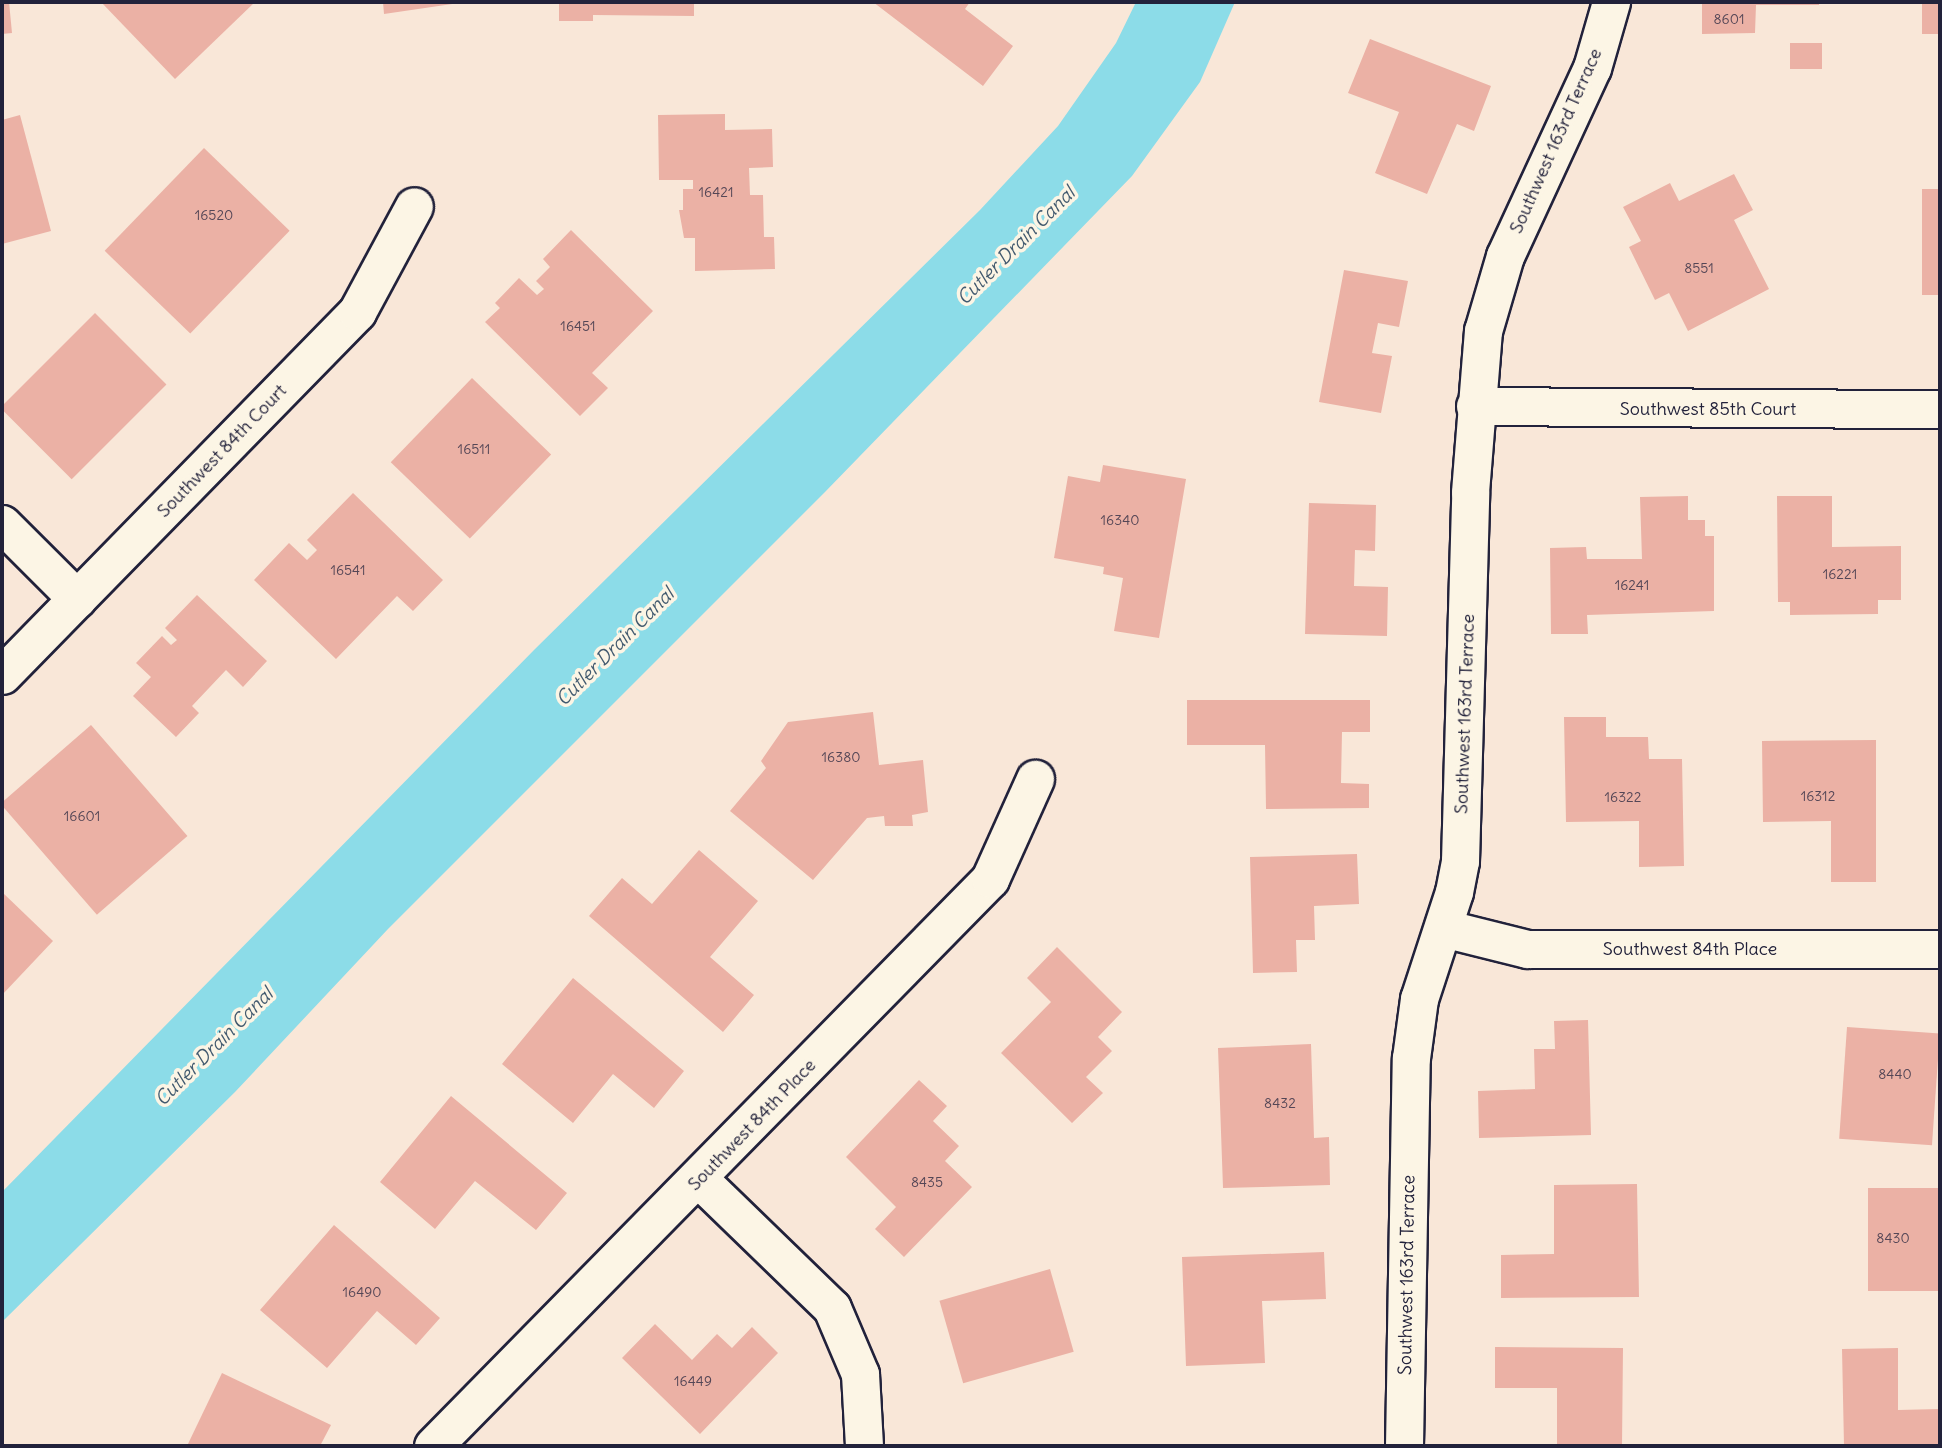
<!DOCTYPE html>
<html>
<head>
<meta charset="utf-8">
<style>
	body { margin:0 }
	#map { position:relative; width:1942px; height:1448px; overflow:hidden; background:#f9e7d8; font-family:Delius,sans-serif }
	div>[style] { position:absolute }
	.water>* { inset:0; background:#8cdce8 }
	.building>* { inset:0; background:#ebb1a5; transform-origin:0 0 }
	.roads { filter:drop-shadow(2px 0 #22223b) drop-shadow(-2px 0 #22223b) drop-shadow(0 2px #22223b) drop-shadow(0 -2px #22223b) }
	.street>* { height:37px; margin:-18.5px; padding:0 18.5px; transform-origin:18.5px; border-radius:18.5px; background:#fcf5e5 }
	span { translate:-50% -50%; white-space:nowrap; text-align:center; line-height:1.15; -webkit-text-stroke:7px #fcf5e5; paint-order:stroke }
	.number-label { font-size:14px; color:#544656 }
	.number-label span { -webkit-text-stroke-width:0 }
	.street-label { font-size:18px; color:#22223b }
	.water-label { font-size:19px; color:#425a6f; font-style:italic }
	.frame { position:absolute; inset:0; border:4px solid #22223b; pointer-events:none }
</style>
</head>
<body>
<div id="map">
	<div class="water">
		<div style="clip-path:polygon(1136px 2px,1235px 2px,1200px 82px,1132px 176px,825px 492px,388px 929px,235px 1092px,2px 1322px,2px 1192px,534px 650px,980px 210px,1058px 126px,1116px 43px)"></div>
	</div>
	<div class="building">
		<div style="clip-path:polygon(2px 2px,9px 2px,12px 33px,2px 34px)"></div>
		<div style="clip-path:polygon(101px 2px,255px 2px,175px 79px)"></div>
		<div style="clip-path:polygon(383px 2px,459px 2px,459px 3px,384px 14px)"></div>
		<div style="clip-path:polygon(559px 2px,694px 2px,694px 16px,593px 15px,593px 21px,559px 21px)"></div>
		<div style="clip-path:polygon(873px 2px,970px 2px,965px 9px,1013px 46px,983px 86px)"></div>
		<div style="clip-path:polygon(1702px 2px,1819px 2px,1819px 5px,1756px 5px,1755px 33px,1702px 34px)"></div>
		<div style="left:1922px;top:2px;width:18px;height:32px"></div>
		<div style="clip-path:polygon(1370px 39px,1491px 86px,1474px 131px,1457px 124px,1427px 194px,1375px 173px,1399px 112px,1348px 93px)"></div>
		<div style="left:1790px;top:43px;width:32px;height:26px"></div>
		<div style="clip-path:polygon(725px 114px,725px 130px,772px 129px,773px 167px,749px 168px,750px 195px,763px 195px,764px 237px,774px 237px,775px 269px,695px 271px,695px 238px,684px 238px,679px 210px,683px 210px,683px 189px,693px 189px,693px 180px,659px 180px,658px 115px)"></div>
		<div style="clip-path:polygon(20px 115px,51px 231px,2px 244px,2px 120px)"></div>
		<div style="left:204px;top:148px;width:119px;height:143px;rotate:44deg"></div>
		<div style="clip-path:polygon(1734px 174px,1753px 210px,1734px 220px,1769px 289px,1688px 331px,1669px 293px,1655px 300px,1629px 247px,1641px 241px,1623px 207px,1670px 183px,1679px 201px)"></div>
		<div style="left:1922px;top:189px;width:18px;height:106px"></div>
		<div style="clip-path:polygon(571px 230px,653px 311px,592px 373px,608px 388px,580px 416px,485px 322px,500px 308px,495px 303px,519px 278px,537px 295px,544px 289px,536px 281px,550px 267px,543px 259px)"></div>
		<div style="clip-path:polygon(1344px 270px,1408px 281px,1399px 327px,1378px 323px,1372px 353px,1392px 356px,1381px 413px,1319px 402px)"></div>
		<div style="left:95px;top:313px;width:101px;height:134px;rotate:45deg"></div>
		<div style="left:472px;top:378px;width:110px;height:117px;rotate:44deg"></div>
		<div style="clip-path:polygon(1103px 465px,1186px 479px,1159px 638px,1114px 631px,1123px 578px,1103px 574px,1104px 567px,1054px 558px,1068px 476px,1100px 482px)"></div>
		<div style="clip-path:polygon(353px 493px,443px 580px,413px 611px,397px 596px,336px 659px,254px 580px,289px 543px,307px 560px,317px 550px,307px 540px)"></div>
		<div style="clip-path:polygon(1688px 496px,1688px 520px,1705px 520px,1705px 536px,1714px 536px,1714px 611px,1587px 615px,1588px 634px,1551px 634px,1550px 548px,1586px 547px,1587px 559px,1642px 559px,1640px 497px)"></div>
		<div style="clip-path:polygon(1777px 496px,1832px 496px,1832px 547px,1901px 546px,1901px 600px,1878px 600px,1878px 614px,1790px 615px,1790px 602px,1778px 602px)"></div>
		<div style="clip-path:polygon(1309px 503px,1376px 505px,1375px 551px,1355px 550px,1354px 586px,1388px 587px,1387px 636px,1305px 634px)"></div>
		<div style="clip-path:polygon(197px 595px,267px 661px,243px 687px,226px 670px,192px 706px,199px 713px,176px 737px,133px 696px,151px 677px,136px 663px,162px 636px,171px 645px,177px 640px,165px 628px)"></div>
		<div style="clip-path:polygon(1187px 700px,1370px 700px,1370px 732px,1342px 732px,1341px 783px,1369px 784px,1369px 808px,1266px 809px,1265px 745px,1187px 745px)"></div>
		<div style="clip-path:polygon(873px 712px,879px 765px,923px 760px,928px 812px,912px 815px,913px 826px,885px 826px,884px 816px,867px 818px,813px 880px,730px 811px,766px 768px,761px 761px,788px 722px)"></div>
		<div style="clip-path:polygon(1564px 717px,1606px 717px,1606px 737px,1648px 737px,1649px 759px,1682px 759px,1684px 866px,1639px 867px,1639px 821px,1566px 822px)"></div>
		<div style="left:91px;top:725px;width:147px;height:120px;rotate:49deg"></div>
		<div style="clip-path:polygon(1876px 740px,1876px 882px,1831px 882px,1831px 821px,1763px 822px,1762px 741px)"></div>
		<div style="clip-path:polygon(699px 850px,758px 901px,710px 957px,754px 995px,723px 1032px,589px 916px,622px 878px,652px 904px)"></div>
		<div style="clip-path:polygon(1357px 854px,1359px 904px,1314px 906px,1315px 940px,1296px 940px,1297px 972px,1253px 973px,1250px 857px)"></div>
		<div style="clip-path:polygon(2px 892px,53px 941px,2px 995px)"></div>
		<div style="clip-path:polygon(1057px 947px,1122px 1012px,1098px 1037px,1112px 1051px,1086px 1077px,1103px 1093px,1072px 1123px,1001px 1053px,1051px 1002px,1027px 978px)"></div>
		<div style="clip-path:polygon(573px 978px,684px 1071px,654px 1108px,613px 1074px,573px 1123px,502px 1064px)"></div>
		<div style="clip-path:polygon(1588px 1020px,1591px 1135px,1479px 1138px,1478px 1091px,1535px 1089px,1534px 1049px,1555px 1049px,1554px 1021px)"></div>
		<div style="left:1847px;top:1027px;width:93px;height:112px;rotate:4deg"></div>
		<div style="clip-path:polygon(1311px 1044px,1314px 1138px,1329px 1137px,1330px 1185px,1223px 1188px,1218px 1048px)"></div>
		<div style="clip-path:polygon(919px 1080px,947px 1106px,933px 1121px,959px 1146px,945px 1161px,972px 1187px,904px 1257px,875px 1229px,896px 1207px,846px 1157px)"></div>
		<div style="clip-path:polygon(451px 1096px,567px 1193px,536px 1230px,475px 1181px,435px 1229px,380px 1182px)"></div>
		<div style="clip-path:polygon(1637px 1184px,1639px 1297px,1501px 1298px,1501px 1255px,1554px 1254px,1554px 1185px)"></div>
		<div style="left:1940px;top:1188px;width:103px;height:72px;rotate:90deg"></div>
		<div style="clip-path:polygon(334px 1225px,440px 1318px,416px 1345px,377px 1311px,327px 1368px,260px 1310px)"></div>
		<div style="clip-path:polygon(1324px 1252px,1326px 1299px,1262px 1301px,1265px 1363px,1186px 1366px,1182px 1257px)"></div>
		<div style="left:1050px;top:1269px;width:86px;height:115px;rotate:74deg"></div>
		<div style="clip-path:polygon(655px 1324px,692px 1360px,717px 1334px,732px 1348px,752px 1327px,778px 1353px,700px 1434px,622px 1358px)"></div>
		<div style="clip-path:polygon(1495px 1347px,1623px 1348px,1622px 1446px,1557px 1446px,1557px 1388px,1495px 1388px)"></div>
		<div style="clip-path:polygon(1898px 1348px,1898px 1410px,1940px 1409px,1940px 1446px,1844px 1446px,1842px 1349px)"></div>
		<div style="clip-path:polygon(222px 1373px,331px 1425px,320px 1446px,187px 1446px)"></div>
	</div>
	<div class="roads">
		<div class="street">
			<div style="left:1475px;top:406px;width:465px;rotate:0.4deg"></div>
			<div style="left:2px;top:524px;width:106px;rotate:45deg"></div>
			<div style="left:2px;top:675px;width:508px;rotate:-45.64deg"></div>
			<div style="left:357px;top:312px;width:120px;rotate:-61.7deg"></div>
			<div style="left:1443px;top:928px;width:87px;rotate:14deg"></div>
			<div style="left:1527px;top:949px;width:413px"></div>
			<div style="left:699px;top:1179px;width:185px;rotate:44.1deg"></div>
			<div style="left:832px;top:1308px;width:72px;rotate:67deg"></div>
			<div style="left:860px;top:1374px;width:72px;rotate:86.8deg"></div>
			<div style="left:433px;top:1446px;width:795px;rotate:-45.51deg"></div>
			<div style="left:990px;top:879px;width:110px;rotate:-65.8deg"></div>
			<div style="left:1404px;top:1446px;width:388px;rotate:-89deg"></div>
			<div style="left:1411px;top:1058px;width:60px;rotate:-82.3deg"></div>
			<div style="left:1419px;top:999px;width:113px;rotate:-71.9deg"></div>
			<div style="left:1454px;top:892px;width:32px;rotate:-79deg"></div>
			<div style="left:1460px;top:861px;width:369px;rotate:-88.4deg"></div>
			<div style="left:1470px;top:492px;width:162px;rotate:-85.4deg"></div>
			<div style="left:1483px;top:331px;width:78px;rotate:-73.7deg"></div>
			<div style="left:1505px;top:256px;width:207px;rotate:-65.2deg"></div>
			<div style="left:1592px;top:68px;width:69px;rotate:-73.9deg"></div>
		</div>
	</div>
	<div class="number-label">
		<span style="left:1729px;top:19px">8601</span>
		<span style="left:716px;top:192px">16421</span>
		<span style="left:214px;top:215px">16520</span>
		<span style="left:1699px;top:268px">8551</span>
		<span style="left:578px;top:326px">16451</span>
		<span style="left:474px;top:449px">16511</span>
		<span style="left:1120px;top:520px">16340</span>
		<span style="left:348px;top:570px">16541</span>
		<span style="left:1840px;top:574px">16221</span>
		<span style="left:1632px;top:585px">16241</span>
		<span style="left:841px;top:757px">16380</span>
		<span style="left:1818px;top:796px">16312</span>
		<span style="left:1623px;top:797px">16322</span>
		<span style="left:82px;top:816px">16601</span>
		<span style="left:1895px;top:1074px">8440</span>
		<span style="left:1280px;top:1103px">8432</span>
		<span style="left:927px;top:1182px">8435</span>
		<span style="left:1893px;top:1238px">8430</span>
		<span style="left:362px;top:1292px">16490</span>
		<span style="left:693px;top:1381px">16449</span>
	</div>
	<div class="street-label">
		<span style="left:1556px;top:141px;rotate:-66deg">Southwest 163rd Terrace</span>
		<span style="left:1708px;top:409px">Southwest 85th Court</span>
		<span style="left:222px;top:451px;rotate:-46deg">Southwest 84th Court</span>
		<span style="left:1465px;top:714px;rotate:-88deg">Southwest 163rd Terrace</span>
		<span style="left:1690px;top:949px">Southwest 84th Place</span>
		<span style="left:752px;top:1125px;rotate:-46deg">Southwest 84th Place</span>
		<span style="left:1407px;top:1275px;rotate:-89deg">Southwest 163rd Terrace</span>
	</div>
	<div class="water-label">
		<span style="left:1016px;top:246px;rotate:-45deg">Cutler Drain Canal</span>
		<span style="left:615px;top:647px;rotate:-45deg">Cutler Drain Canal</span>
		<span style="left:214px;top:1047px;rotate:-45deg">Cutler Drain Canal</span>
	</div>
	<div class="frame"></div>
</div>
</body>
</html>
